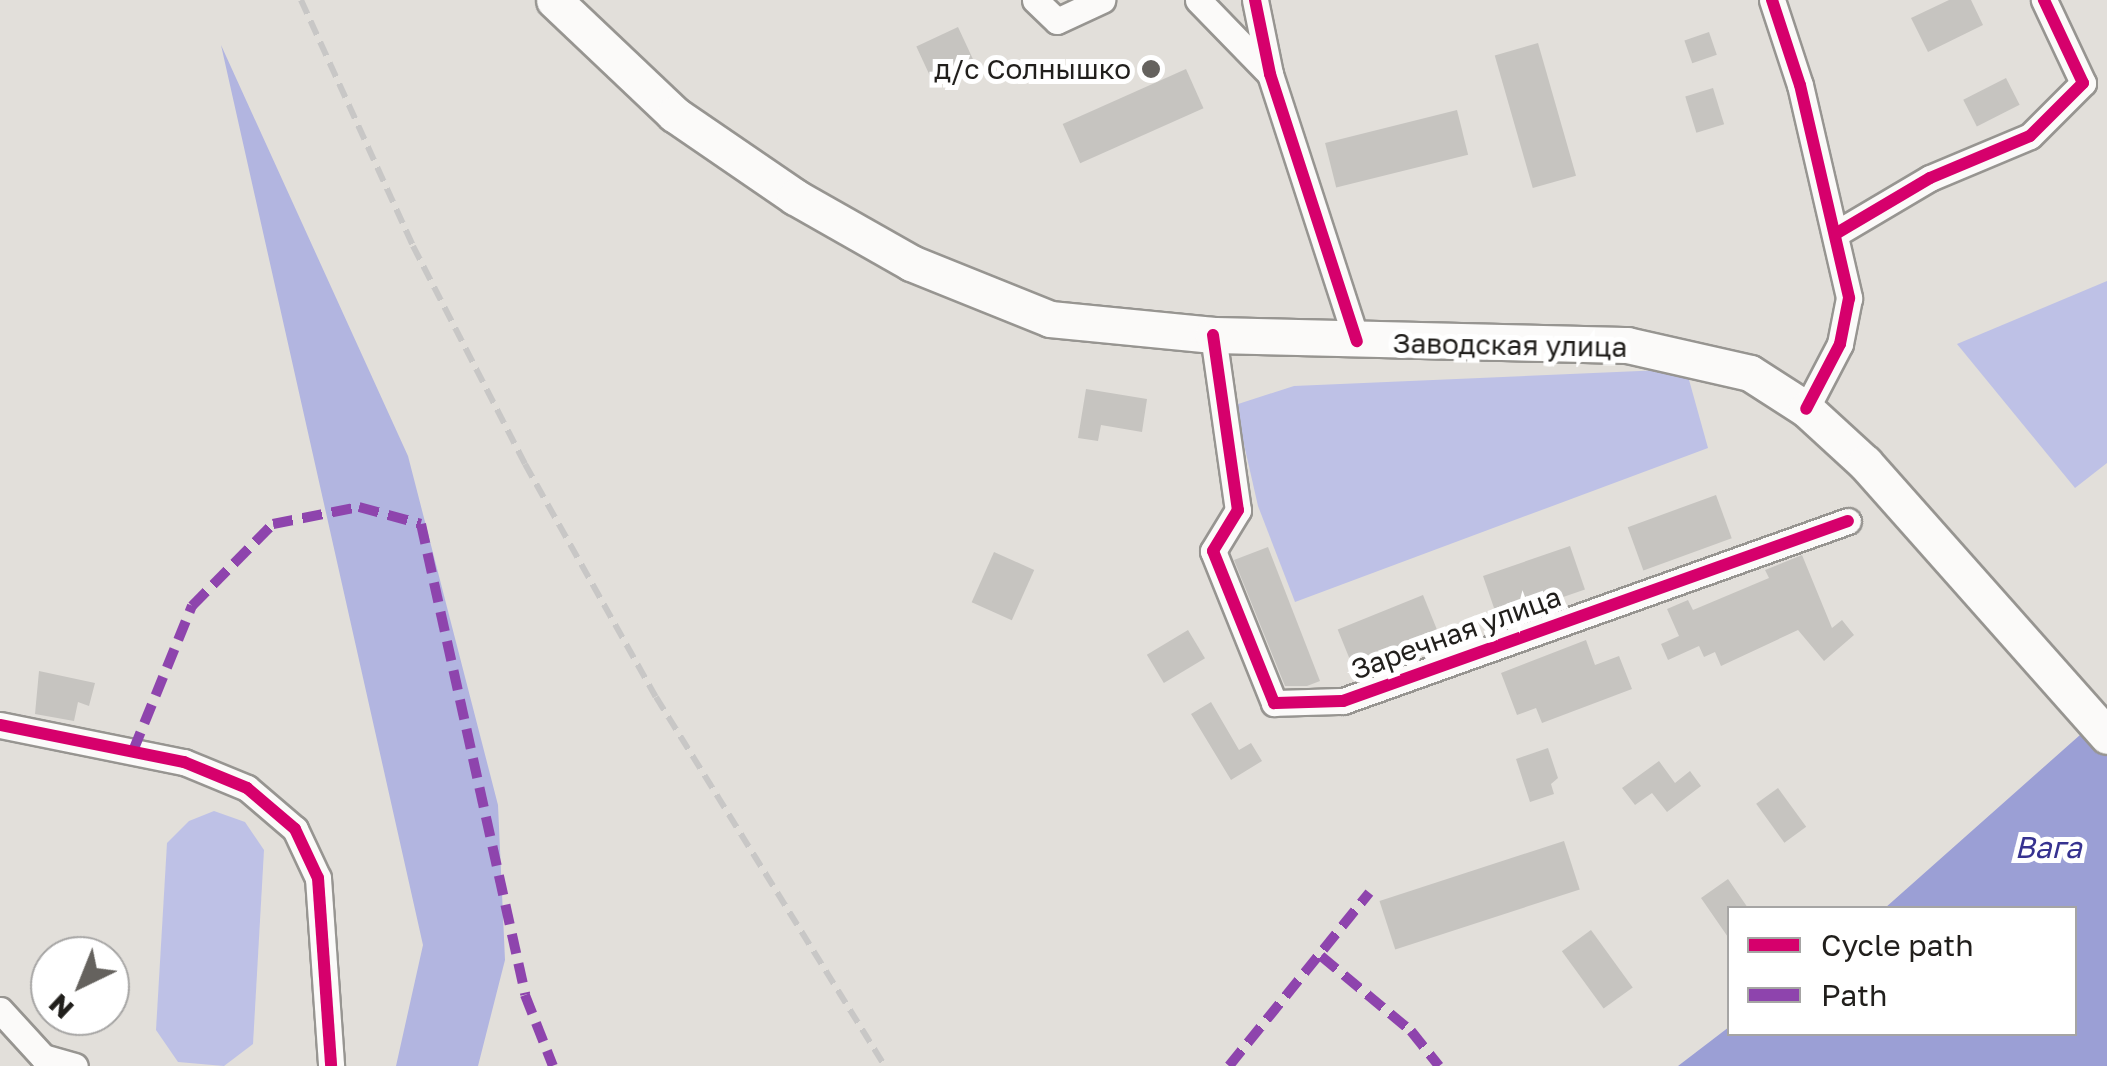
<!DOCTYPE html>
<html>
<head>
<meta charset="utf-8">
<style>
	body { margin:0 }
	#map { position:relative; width:2107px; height:1066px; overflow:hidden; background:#e2dfda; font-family:"Golos Text",sans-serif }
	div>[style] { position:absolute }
	.green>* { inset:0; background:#bec1e6 }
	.forest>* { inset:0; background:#b2b5e0 }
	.water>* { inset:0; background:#9b9fd5 }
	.building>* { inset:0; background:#c6c4c0; transform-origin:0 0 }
	.roads { filter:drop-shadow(2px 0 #979591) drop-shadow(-2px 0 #979591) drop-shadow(0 2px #979591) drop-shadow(0 -2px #979591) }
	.street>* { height:25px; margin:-12.5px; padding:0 12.5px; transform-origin:12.5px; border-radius:12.5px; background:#fbfaf9 }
	.secondary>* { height:35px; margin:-17.5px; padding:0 17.5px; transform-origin:17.5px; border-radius:17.5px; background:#fbfaf9 }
	.rail>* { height:6px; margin-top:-3px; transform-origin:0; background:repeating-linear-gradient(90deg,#c8c7c6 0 15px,transparent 0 23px) }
	.quiet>* { height:10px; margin-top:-5px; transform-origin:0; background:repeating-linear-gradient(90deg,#8e44ad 0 20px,transparent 0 30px) }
	.cycleway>* { height:12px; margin:-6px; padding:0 6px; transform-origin:6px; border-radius:6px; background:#d6006c }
	.dots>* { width:28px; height:28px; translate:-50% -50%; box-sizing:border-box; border:5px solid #fff; border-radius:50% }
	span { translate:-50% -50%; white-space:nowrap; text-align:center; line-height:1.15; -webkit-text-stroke:10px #fff; paint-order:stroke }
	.poi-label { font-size:28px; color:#211f1c }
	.right { translate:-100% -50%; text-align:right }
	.street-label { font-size:28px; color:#211f1c }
	.water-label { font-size:30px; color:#363290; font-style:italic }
	.legend { position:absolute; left:1727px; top:906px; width:350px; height:130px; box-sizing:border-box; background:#fff; border:2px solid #a6a5a4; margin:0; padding:12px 18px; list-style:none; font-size:30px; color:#211f1c }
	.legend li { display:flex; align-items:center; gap:20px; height:50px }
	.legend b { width:50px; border:2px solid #a6a5a4 }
	.north { position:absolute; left:30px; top:936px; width:100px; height:100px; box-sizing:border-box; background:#fff; border:2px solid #a6a5a4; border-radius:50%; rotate:223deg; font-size:28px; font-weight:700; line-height:40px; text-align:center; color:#211f1c }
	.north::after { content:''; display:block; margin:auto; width:35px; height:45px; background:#65625e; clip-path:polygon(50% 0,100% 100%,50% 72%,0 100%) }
</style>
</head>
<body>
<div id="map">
	<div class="green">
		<div style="clip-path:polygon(2107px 281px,2107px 463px,2075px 488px,1957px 344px)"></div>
		<div style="clip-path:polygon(1686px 369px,1708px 448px,1295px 602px,1258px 506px,1235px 405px,1294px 386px)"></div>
		<div style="clip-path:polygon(214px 811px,245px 822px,264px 850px,253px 1044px,224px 1066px,178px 1062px,156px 1030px,167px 843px,189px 821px)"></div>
	</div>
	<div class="forest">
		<div style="clip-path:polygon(221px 45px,408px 456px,498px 805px,505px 960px,478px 1066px,396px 1066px,423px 945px)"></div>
	</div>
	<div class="water">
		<div style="clip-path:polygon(2107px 711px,2107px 1066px,1678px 1066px,1729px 1027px,1730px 1034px,2074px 1034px,2074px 908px,1885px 908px)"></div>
	</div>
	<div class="building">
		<div style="clip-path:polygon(1949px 0,1971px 0,1983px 25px,1928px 52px,1911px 18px)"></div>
		<div style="left:958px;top:27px;width:38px;height:46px;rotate:65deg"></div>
		<div style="left:1709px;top:32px;width:24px;height:26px;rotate:71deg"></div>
		<div style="left:1538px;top:43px;width:138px;height:45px;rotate:74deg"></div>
		<div style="left:1186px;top:69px;width:43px;height:135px;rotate:66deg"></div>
		<div style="left:2006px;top:78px;width:30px;height:48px;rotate:63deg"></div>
		<div style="left:1713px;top:88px;width:38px;height:29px;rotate:73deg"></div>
		<div style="left:1457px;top:110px;width:46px;height:136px;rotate:76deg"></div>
		<div style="clip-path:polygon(1086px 389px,1147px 399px,1142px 432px,1101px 425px,1098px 441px,1078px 438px)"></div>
		<div style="left:1716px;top:495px;width:46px;height:94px;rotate:70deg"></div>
		<div style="left:1570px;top:546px;width:46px;height:92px;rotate:71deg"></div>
		<div style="clip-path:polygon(1268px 547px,1320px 681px,1307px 686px,1285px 686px,1234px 560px)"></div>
		<div style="left:994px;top:552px;width:44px;height:55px;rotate:24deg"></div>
		<div style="clip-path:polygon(1802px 555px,1832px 628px,1842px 620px,1854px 635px,1824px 661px,1798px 630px,1721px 666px,1715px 652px,1704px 657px,1699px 646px,1668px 660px,1661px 644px,1679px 636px,1667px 609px,1688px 600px,1693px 610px,1769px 578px,1765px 570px)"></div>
		<div style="left:1423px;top:595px;width:46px;height:92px;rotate:68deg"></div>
		<div style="left:1188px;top:630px;width:33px;height:48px;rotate:59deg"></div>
		<div style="clip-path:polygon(1586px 640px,1595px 665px,1619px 656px,1632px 689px,1542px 723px,1536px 708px,1517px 715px,1501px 673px)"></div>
		<div style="clip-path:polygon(39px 671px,95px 683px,89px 706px,78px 702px,74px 721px,35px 714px)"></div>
		<div style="clip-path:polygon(1211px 702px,1239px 750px,1251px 743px,1262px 761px,1231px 780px,1191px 714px)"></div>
		<div style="clip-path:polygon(1548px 748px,1558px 778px,1551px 784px,1554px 794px,1530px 802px,1516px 759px)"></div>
		<div style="clip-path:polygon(1659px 761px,1675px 783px,1690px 771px,1701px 786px,1667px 812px,1652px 793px,1635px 805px,1622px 788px)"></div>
		<div style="left:1778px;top:788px;width:48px;height:27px;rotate:54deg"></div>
		<div style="left:1564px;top:841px;width:51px;height:194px;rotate:72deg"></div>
		<div style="clip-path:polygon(1728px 879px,1748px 908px,1730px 908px,1730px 940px,1701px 898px)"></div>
		<div style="left:1591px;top:930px;width:71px;height:36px;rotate:54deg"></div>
	</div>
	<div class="roads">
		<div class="street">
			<div style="left:1035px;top:0;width:30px;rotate:44deg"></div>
			<div style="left:1057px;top:21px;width:50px;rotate:-25deg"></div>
			<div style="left:1198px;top:0;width:103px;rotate:45.8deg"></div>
			<div style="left:1255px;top:0;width:76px;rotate:78.5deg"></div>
			<div style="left:1270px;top:74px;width:281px;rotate:72deg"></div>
			<div style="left:1772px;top:0;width:89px;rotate:71.8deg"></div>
			<div style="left:1800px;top:85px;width:219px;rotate:77deg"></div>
			<div style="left:1849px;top:298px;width:47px;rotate:101.1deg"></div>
			<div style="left:1840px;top:344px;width:73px;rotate:117.6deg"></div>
			<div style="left:1837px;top:233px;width:108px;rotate:-30.6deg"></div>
			<div style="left:1930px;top:178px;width:108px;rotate:-22.8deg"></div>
			<div style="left:2030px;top:136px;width:75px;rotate:-45deg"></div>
			<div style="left:2083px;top:83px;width:92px;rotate:-115.2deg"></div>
			<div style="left:1213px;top:335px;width:177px;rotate:81.9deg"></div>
			<div style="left:1238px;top:510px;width:48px;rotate:121.4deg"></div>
			<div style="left:1213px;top:551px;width:164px;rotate:68.1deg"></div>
			<div style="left:1274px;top:703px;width:69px;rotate:-1.7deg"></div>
			<div style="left:1343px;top:701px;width:536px;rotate:-19.62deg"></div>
			<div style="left:0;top:725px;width:188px;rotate:11.4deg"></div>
			<div style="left:184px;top:762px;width:68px;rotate:22.4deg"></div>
			<div style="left:247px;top:788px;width:63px;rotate:40.5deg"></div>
			<div style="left:295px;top:829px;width:54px;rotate:64.9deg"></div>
			<div style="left:318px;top:878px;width:188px;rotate:86deg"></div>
			<div style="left:0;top:1010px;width:64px;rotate:47.5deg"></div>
			<div style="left:43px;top:1057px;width:33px;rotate:16deg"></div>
		</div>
		<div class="secondary">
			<div style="left:554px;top:0;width:166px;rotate:43.5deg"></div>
			<div style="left:674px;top:114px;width:147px;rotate:34.4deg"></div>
			<div style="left:795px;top:197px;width:133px;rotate:29.6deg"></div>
			<div style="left:911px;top:263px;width:150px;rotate:21.9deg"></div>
			<div style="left:1050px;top:319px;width:164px;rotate:5.6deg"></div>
			<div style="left:1213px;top:335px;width:414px;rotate:1.4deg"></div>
			<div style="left:1627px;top:345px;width:126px;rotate:12.8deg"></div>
			<div style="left:1750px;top:373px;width:67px;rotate:32.7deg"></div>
			<div style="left:1806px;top:409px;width:80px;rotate:42.5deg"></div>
			<div style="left:1865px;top:463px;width:365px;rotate:48.4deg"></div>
		</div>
	</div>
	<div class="rail">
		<div style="left:301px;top:0;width:270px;rotate:65.5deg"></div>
		<div style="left:413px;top:246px;width:245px;rotate:62.8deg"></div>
		<div style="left:525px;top:464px;width:267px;rotate:60.7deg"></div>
		<div style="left:656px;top:697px;width:434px;rotate:58.2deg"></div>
	</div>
	<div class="quiet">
		<div style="left:133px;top:751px;width:157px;rotate:-67.9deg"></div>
		<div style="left:192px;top:606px;width:115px;rotate:-45.4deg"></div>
		<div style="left:273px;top:524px;width:88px;rotate:-11.2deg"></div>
		<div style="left:359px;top:507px;width:64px;rotate:15.3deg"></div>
		<div style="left:421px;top:524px;width:482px;rotate:77.5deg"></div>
		<div style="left:525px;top:995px;width:76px;rotate:68.5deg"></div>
		<div style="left:1321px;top:956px;width:117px;rotate:39.8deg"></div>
		<div style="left:1411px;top:1031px;width:45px;rotate:51.3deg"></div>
		<div style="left:1229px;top:1066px;width:223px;rotate:-51deg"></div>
	</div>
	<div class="cycleway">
		<div style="left:1255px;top:0;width:76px;rotate:78.5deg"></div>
		<div style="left:1270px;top:74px;width:281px;rotate:72deg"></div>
		<div style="left:1772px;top:0;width:89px;rotate:71.8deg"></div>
		<div style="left:1800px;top:85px;width:219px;rotate:77deg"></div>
		<div style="left:1849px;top:298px;width:47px;rotate:101.1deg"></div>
		<div style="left:1840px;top:344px;width:73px;rotate:117.6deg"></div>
		<div style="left:1837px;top:233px;width:108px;rotate:-30.6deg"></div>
		<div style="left:1930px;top:178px;width:108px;rotate:-22.8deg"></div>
		<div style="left:2030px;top:136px;width:75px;rotate:-45deg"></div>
		<div style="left:2083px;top:83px;width:92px;rotate:-115.2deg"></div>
		<div style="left:1213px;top:335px;width:177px;rotate:81.9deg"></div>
		<div style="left:1238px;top:510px;width:48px;rotate:121.4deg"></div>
		<div style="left:1213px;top:551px;width:164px;rotate:68.1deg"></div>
		<div style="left:1274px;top:703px;width:69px;rotate:-1.7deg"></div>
		<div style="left:1343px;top:701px;width:536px;rotate:-19.62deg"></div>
		<div style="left:0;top:725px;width:188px;rotate:11.4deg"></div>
		<div style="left:184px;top:762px;width:68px;rotate:22.4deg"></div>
		<div style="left:247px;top:788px;width:63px;rotate:40.5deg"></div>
		<div style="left:295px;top:829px;width:54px;rotate:64.9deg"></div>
		<div style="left:318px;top:878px;width:188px;rotate:86deg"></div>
	</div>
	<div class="dots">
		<div style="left:1151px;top:69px;background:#65625e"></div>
	</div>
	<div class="poi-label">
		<span class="right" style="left:1131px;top:69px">д/с Солнышко</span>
	</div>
	<div class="street-label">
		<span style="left:1510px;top:345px;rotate:1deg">Заводская улица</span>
		<span style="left:1456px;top:633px;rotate:-20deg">Заречная улица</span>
	</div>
	<div class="water-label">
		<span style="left:2048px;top:847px">Вага</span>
	</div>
	<ul class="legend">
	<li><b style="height:12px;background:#d6006c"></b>Cycle path</li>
	<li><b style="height:12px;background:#8e44ad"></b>Path</li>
	</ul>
	<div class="north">N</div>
</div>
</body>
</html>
